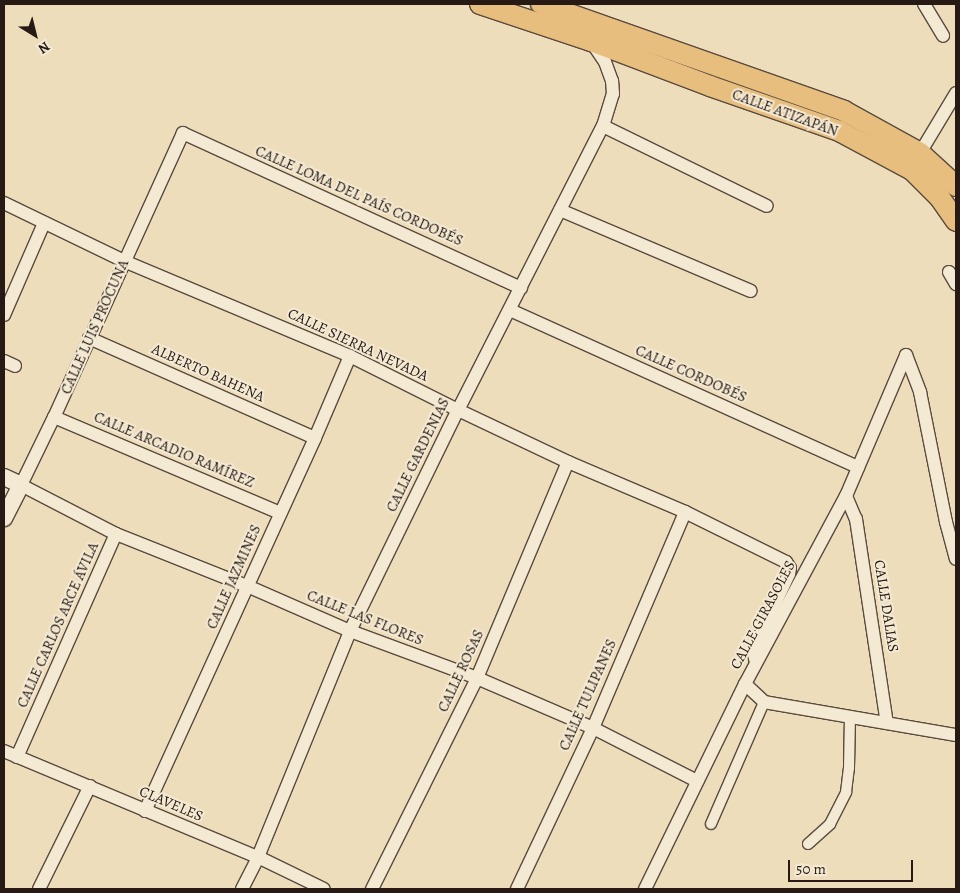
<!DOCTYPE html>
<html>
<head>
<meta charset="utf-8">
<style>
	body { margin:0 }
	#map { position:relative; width:960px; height:893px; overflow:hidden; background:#edb; font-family:Alegreya,serif }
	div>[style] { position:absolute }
	.roads { filter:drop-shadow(1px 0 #594b3e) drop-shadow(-1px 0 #594b3e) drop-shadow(0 1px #594b3e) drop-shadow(0 -1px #594b3e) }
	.pedestrian>* { height:10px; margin:-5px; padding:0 5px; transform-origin:5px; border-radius:5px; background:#f4e9d3 }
	.minor>* { height:12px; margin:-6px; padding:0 6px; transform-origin:6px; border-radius:6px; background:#f4e9d3 }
	.tertiary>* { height:16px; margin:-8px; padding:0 8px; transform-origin:8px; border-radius:8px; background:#f4e9d3 }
	.primary>* { height:20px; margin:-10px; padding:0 10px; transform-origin:10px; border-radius:10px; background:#e7be7e }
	span { translate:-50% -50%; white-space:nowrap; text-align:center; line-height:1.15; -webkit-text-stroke:4px #f4e9d3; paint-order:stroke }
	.street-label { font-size:15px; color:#271a14 }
	.frame { position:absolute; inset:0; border:5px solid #271a14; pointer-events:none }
	.north { position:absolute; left:10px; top:10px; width:50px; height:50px; -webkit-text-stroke:4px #f4e9d3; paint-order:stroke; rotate:144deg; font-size:14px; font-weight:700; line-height:20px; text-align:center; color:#271a14 }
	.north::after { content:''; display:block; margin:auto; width:18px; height:22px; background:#271a14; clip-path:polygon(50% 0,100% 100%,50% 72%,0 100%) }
	.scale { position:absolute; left:788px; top:860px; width:125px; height:22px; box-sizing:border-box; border:2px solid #271a14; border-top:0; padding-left:6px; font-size:15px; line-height:18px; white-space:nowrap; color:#271a14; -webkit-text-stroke:4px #f4e9d3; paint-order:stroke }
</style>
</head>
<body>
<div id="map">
	<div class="roads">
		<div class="pedestrian">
			<div style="left:711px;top:824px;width:133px;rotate:-66.5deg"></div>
			<div style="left:808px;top:844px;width:30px;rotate:-42deg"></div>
			<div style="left:830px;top:824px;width:36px;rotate:-63deg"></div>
			<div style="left:846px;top:792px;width:24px;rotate:-83deg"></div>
			<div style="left:849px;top:768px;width:51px;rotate:-88.9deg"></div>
		</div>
		<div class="minor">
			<div style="left:924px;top:4px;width:37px;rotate:59deg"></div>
			<div style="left:603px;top:126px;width:182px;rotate:26deg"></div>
			<div style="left:920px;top:153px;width:70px;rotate:-59deg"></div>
			<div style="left:4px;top:203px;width:133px;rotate:25.8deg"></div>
			<div style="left:124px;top:261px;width:245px;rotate:22.8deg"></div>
			<div style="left:350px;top:356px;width:121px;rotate:26.6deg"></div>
			<div style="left:458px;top:410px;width:122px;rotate:25.3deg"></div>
			<div style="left:568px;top:462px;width:127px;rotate:23.1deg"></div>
			<div style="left:685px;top:512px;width:113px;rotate:26.3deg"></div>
			<div style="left:786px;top:562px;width:7px;rotate:56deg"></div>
			<div style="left:790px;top:568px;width:6px;rotate:99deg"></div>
			<div style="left:789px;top:574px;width:85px;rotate:115.1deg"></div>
			<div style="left:753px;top:651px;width:11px;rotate:75deg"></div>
			<div style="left:560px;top:210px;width:207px;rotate:23deg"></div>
			<div style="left:949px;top:272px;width:14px;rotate:60deg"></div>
			<div style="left:521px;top:288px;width:372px;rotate:-155.4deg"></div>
			<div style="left:183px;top:133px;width:312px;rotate:114.4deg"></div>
			<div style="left:54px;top:417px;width:76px;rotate:115.9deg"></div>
			<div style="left:21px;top:485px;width:107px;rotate:27.3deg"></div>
			<div style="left:116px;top:534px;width:141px;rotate:21.7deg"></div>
			<div style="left:247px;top:586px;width:112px;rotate:23.6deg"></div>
			<div style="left:350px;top:631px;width:135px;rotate:20.3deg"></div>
			<div style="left:477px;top:678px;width:126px;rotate:23.3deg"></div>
			<div style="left:593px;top:728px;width:117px;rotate:27deg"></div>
			<div style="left:510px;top:310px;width:382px;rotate:24.3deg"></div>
			<div style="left:4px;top:315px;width:100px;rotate:-66.5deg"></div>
			<div style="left:89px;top:338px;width:247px;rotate:23.9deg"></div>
			<div style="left:906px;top:355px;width:40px;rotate:69deg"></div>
			<div style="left:920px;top:392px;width:133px;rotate:78.7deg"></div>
			<div style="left:946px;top:522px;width:38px;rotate:75deg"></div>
			<div style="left:4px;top:361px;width:12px;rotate:24deg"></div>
			<div style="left:54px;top:417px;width:246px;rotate:23deg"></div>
			<div style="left:846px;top:496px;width:25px;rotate:67deg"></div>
			<div style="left:856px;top:519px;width:206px;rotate:81.4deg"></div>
			<div style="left:745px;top:684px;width:26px;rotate:43deg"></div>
			<div style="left:764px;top:702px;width:195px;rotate:9.8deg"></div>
			<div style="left:4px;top:751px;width:275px;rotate:22.7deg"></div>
			<div style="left:258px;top:857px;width:73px;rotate:25.9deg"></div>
			<div style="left:17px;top:757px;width:244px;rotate:-66.1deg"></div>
			<div style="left:145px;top:811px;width:410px;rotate:-65.5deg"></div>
			<div style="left:315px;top:438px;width:89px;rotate:-66.9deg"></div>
			<div style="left:39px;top:889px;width:115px;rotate:-63.7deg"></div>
			<div style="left:242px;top:889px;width:36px;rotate:-63deg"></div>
			<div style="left:258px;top:857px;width:244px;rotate:-67.8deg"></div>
			<div style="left:350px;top:631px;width:246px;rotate:-64deg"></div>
			<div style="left:458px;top:410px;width:319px;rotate:-63deg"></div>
			<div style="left:603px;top:126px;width:34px;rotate:-73deg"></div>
			<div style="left:613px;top:94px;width:13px;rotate:-94deg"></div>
			<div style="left:612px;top:81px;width:20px;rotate:-110deg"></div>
			<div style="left:605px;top:62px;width:25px;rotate:-124deg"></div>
			<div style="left:372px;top:889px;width:236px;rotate:-63.5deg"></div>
			<div style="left:477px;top:678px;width:234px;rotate:-67.2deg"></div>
			<div style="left:517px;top:889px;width:178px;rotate:-64.7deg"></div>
			<div style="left:593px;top:728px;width:235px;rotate:-66.9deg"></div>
			<div style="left:645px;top:889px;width:228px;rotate:-64deg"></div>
			<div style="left:745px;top:684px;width:213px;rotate:-61.8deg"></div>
			<div style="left:846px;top:496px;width:153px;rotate:-66.9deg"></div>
		</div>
		<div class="tertiary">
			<div style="left:4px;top:477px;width:19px;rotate:25deg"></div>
			<div style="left:21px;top:485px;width:37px;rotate:117deg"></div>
		</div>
		<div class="primary">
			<div style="left:480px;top:4px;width:117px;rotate:18.4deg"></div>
			<div style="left:591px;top:41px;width:127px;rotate:20.7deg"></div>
			<div style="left:710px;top:86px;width:137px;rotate:19.2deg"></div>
			<div style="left:839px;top:131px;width:83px;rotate:28.1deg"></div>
			<div style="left:912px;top:170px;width:40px;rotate:45deg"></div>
			<div style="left:940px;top:198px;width:28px;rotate:55deg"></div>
			<div style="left:541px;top:4px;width:321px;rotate:19.4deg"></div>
			<div style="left:844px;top:111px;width:87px;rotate:28.9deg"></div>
			<div style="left:920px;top:153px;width:49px;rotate:42.5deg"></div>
		</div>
	</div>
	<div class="street-label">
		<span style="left:785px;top:113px;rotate:20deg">CALLE ATIZAPÁN</span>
		<span style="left:359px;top:196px;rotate:24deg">CALLE LOMA DEL PAÍS CORDOBÉS</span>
		<span style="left:95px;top:327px;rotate:-66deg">CALLE LUIS PROCUNA</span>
		<span style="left:358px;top:345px;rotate:25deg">CALLE SIERRA NEVADA</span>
		<span style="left:208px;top:373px;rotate:24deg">ALBERTO BAHENA</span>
		<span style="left:691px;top:374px;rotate:24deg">CALLE CORDOBÉS</span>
		<span style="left:174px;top:450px;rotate:23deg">CALLE ARCADIO RAMÍREZ</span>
		<span style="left:418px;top:455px;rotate:-64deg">CALLE GARDENIAS</span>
		<span style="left:234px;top:577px;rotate:-66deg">CALLE JAZMINES</span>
		<span style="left:886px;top:606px;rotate:81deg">CALLE DALIAS</span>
		<span style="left:763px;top:615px;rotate:-62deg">CALLE GIRASOLES</span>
		<span style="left:365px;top:618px;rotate:22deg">CALLE LAS FLORES</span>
		<span style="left:58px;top:625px;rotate:-66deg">CALLE CARLOS ARCE ÁVILA</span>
		<span style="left:461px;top:671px;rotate:-65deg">CALLE ROSAS</span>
		<span style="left:588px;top:695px;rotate:-66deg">CALLE TULIPANES</span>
		<span style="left:171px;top:804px;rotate:23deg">CLAVELES</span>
	</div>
	<div class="frame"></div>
	<div class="north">N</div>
	<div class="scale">50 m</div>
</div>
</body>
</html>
